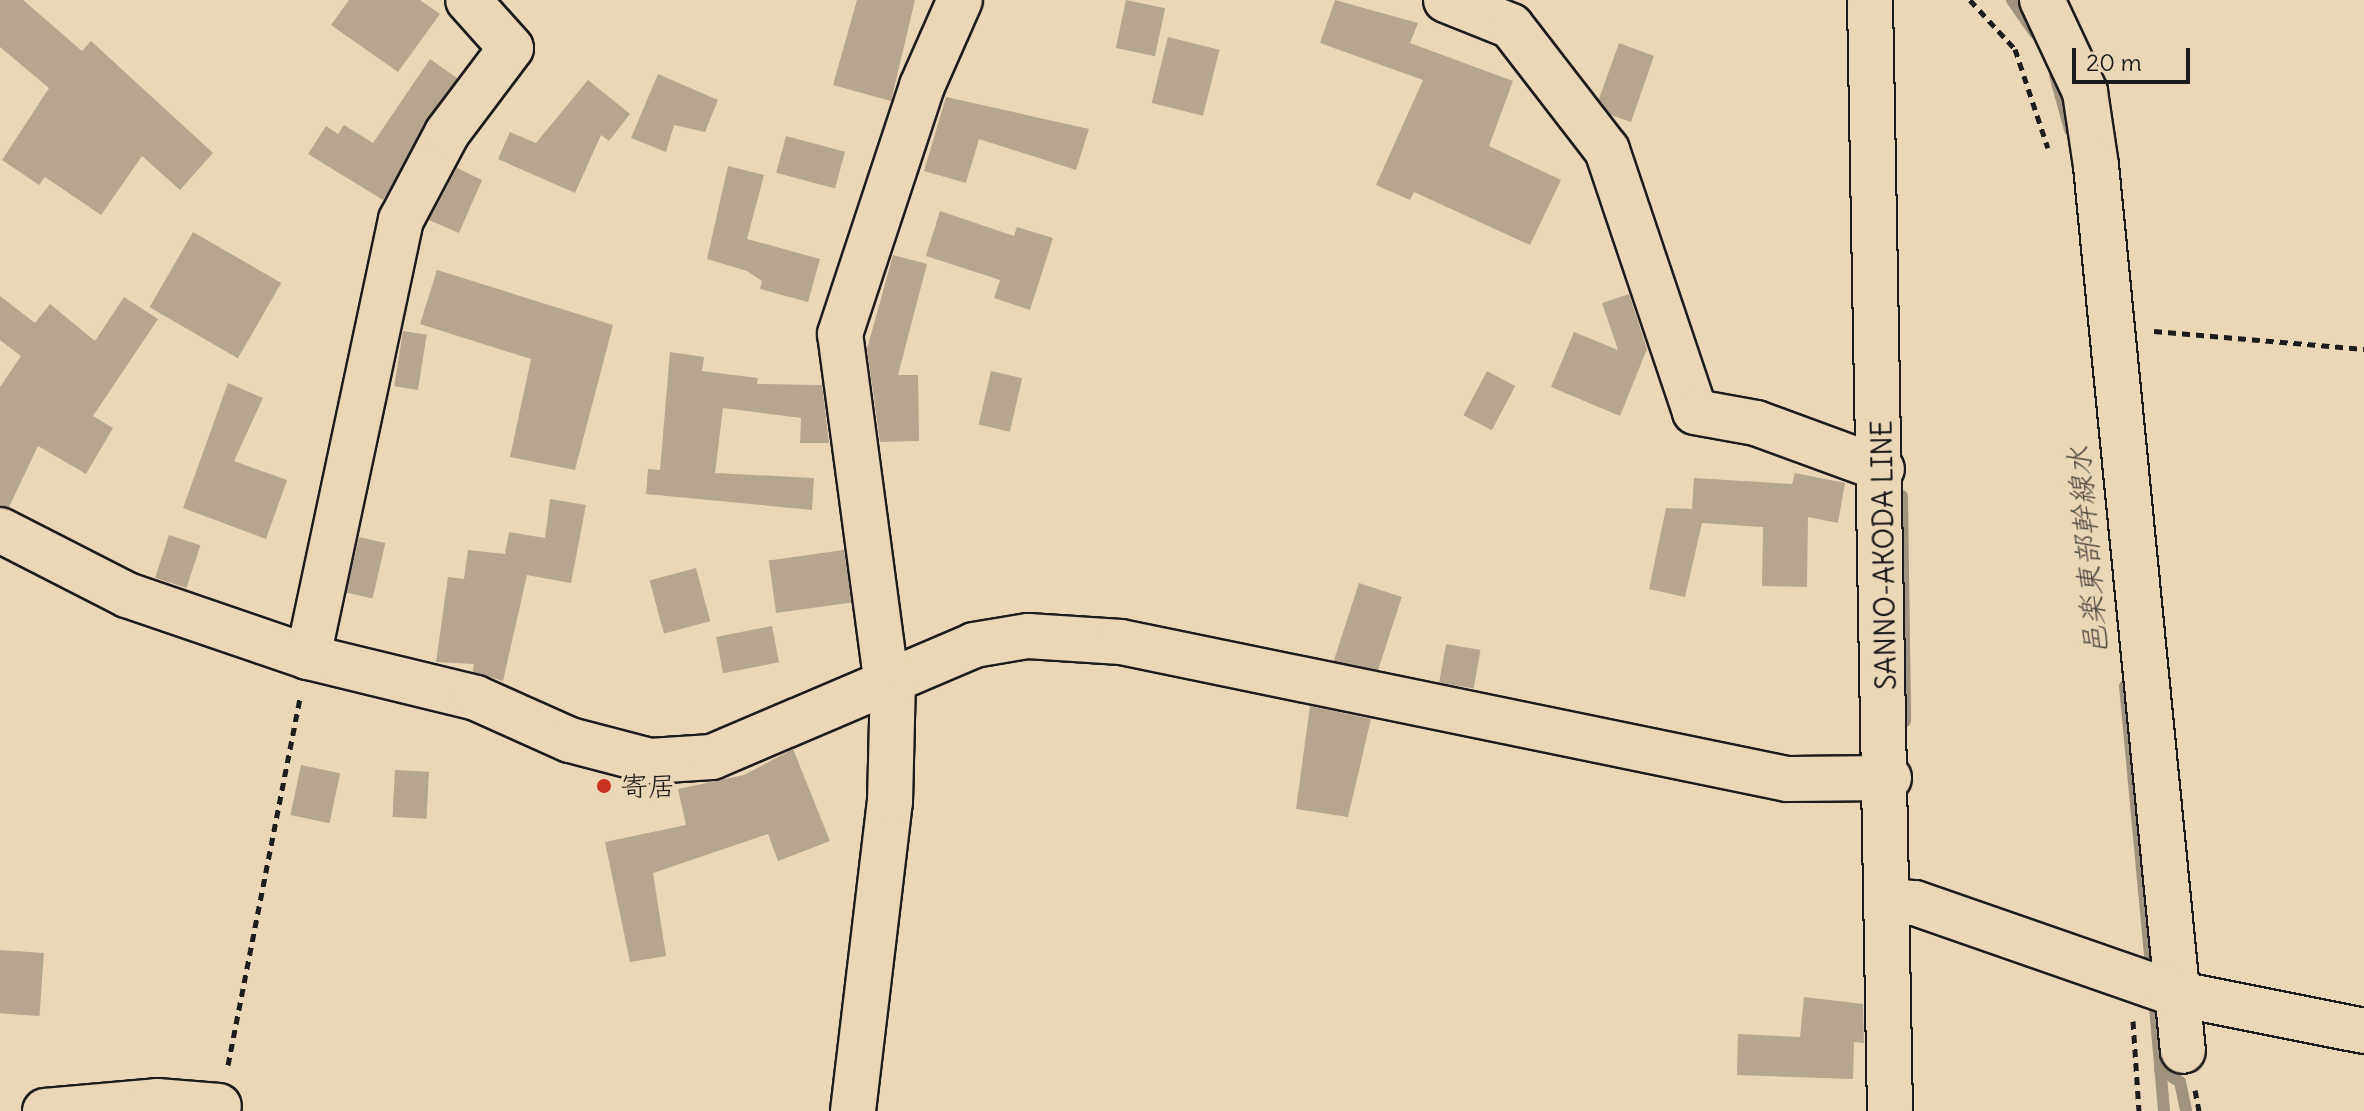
<!DOCTYPE html>
<html>
<head>
<meta charset="utf-8">
<style>
	body { margin:0 }
	#map { position:relative; width:2364px; height:1111px; overflow:hidden; background:#ebd7b5; font-family:Delius,"Klee One",sans-serif }
	div>[style] { position:absolute }
	.stream>* { height:12px; margin:-6px; padding:0 6px; transform-origin:6px; border-radius:6px; background:#a1947f }
	.building>* { inset:0; background:#b5a68d; transform-origin:0 0 }
	.path>* { height:5px; margin-top:-2.5px; transform-origin:0; background:repeating-linear-gradient(90deg,#1c1c1c 0 8px,transparent 0 14px) }
	.roads { filter:drop-shadow(2px 0 #1c1c1c) drop-shadow(-2px 0 #1c1c1c) drop-shadow(0 2px #1c1c1c) drop-shadow(0 -2px #1c1c1c) }
	.minor>* { height:44px; margin:-22px; padding:0 22px; transform-origin:22px; border-radius:22px; background:#ebd7b5 }
	.major>* { height:44px; margin:-22px; padding:0 22px; transform-origin:22px; border-radius:22px; background:#ebd7b5 }
	.dots>* { width:22px; height:22px; translate:-50% -50%; box-sizing:border-box; border:4px solid #ebd7b5; border-radius:50% }
	span { translate:-50% -50%; white-space:nowrap; text-align:center; line-height:1.15; -webkit-text-stroke:7px #ebd7b5; paint-order:stroke }
	.street-label { font-size:28px; color:#1c1c1c }
	.poi-label { font-size:28px; color:#1c1c1c }
	.left { translate:0 -50%; text-align:left }
	.water-label { font-size:30px; color:#4b463f; font-style:italic }
	.scale { position:absolute; left:2072px; top:48px; width:118px; height:36px; box-sizing:border-box; border:4px solid #1c1c1c; border-top:0; padding-left:10px; font-size:24px; line-height:28px; white-space:nowrap; color:#1c1c1c; -webkit-text-stroke:6px #ebd7b5; paint-order:stroke }
</style>
</head>
<body>
<div id="map">
	<div class="stream">
		<div style="left:2012px;top:0;width:40px;rotate:55.1deg"></div>
		<div style="left:2055px;top:75px;width:57px;rotate:74.7deg"></div>
		<div style="left:1902px;top:496px;width:225px;rotate:89.2deg"></div>
		<div style="left:2125px;top:686px;width:293px;rotate:84.7deg"></div>
		<div style="left:2154px;top:996px;width:115px;rotate:85deg"></div>
		<div style="left:2160px;top:1069px;width:24px;rotate:33deg"></div>
		<div style="left:2180px;top:1082px;width:30px;rotate:78deg"></div>
	</div>
	<div class="building">
		<div style="clip-path:polygon(0 0,23px 0,82px 51px,91px 41px,213px 153px,180px 190px,142px 156px,101px 215px,45px 177px,39px 185px,2px 160px,49px 88px,0 47px)"></div>
		<div style="clip-path:polygon(349px 0,420px 0,440px 14px,398px 72px,331px 25px)"></div>
		<div style="clip-path:polygon(857px 0,915px 0,891px 101px,833px 85px)"></div>
		<div style="left:1126px;top:0;width:40px;height:49px;rotate:12deg"></div>
		<div style="clip-path:polygon(1335px 0,1418px 23px,1410px 43px,1513px 81px,1489px 146px,1561px 180px,1530px 245px,1414px 192px,1410px 200px,1376px 185px,1423px 80px,1320px 43px)"></div>
		<div style="left:1168px;top:37px;width:53px;height:68px;rotate:14deg"></div>
		<div style="clip-path:polygon(1619px 43px,1654px 56px,1631px 122px,1611px 115px,1599px 99px)"></div>
		<div style="clip-path:polygon(430px 59px,457px 78px,383px 200px,308px 154px,326px 126px,338px 134px,344px 125px,373px 143px)"></div>
		<div style="clip-path:polygon(658px 74px,718px 100px,705px 132px,674px 125px,666px 152px,631px 138px)"></div>
		<div style="clip-path:polygon(588px 80px,630px 114px,609px 141px,601px 135px,575px 193px,498px 159px,510px 132px,536px 143px)"></div>
		<div style="clip-path:polygon(946px 97px,1089px 129px,1076px 170px,979px 139px,966px 183px,924px 171px)"></div>
		<div style="left:786px;top:136px;width:61px;height:38px;rotate:15deg"></div>
		<div style="clip-path:polygon(728px 166px,764px 175px,747px 239px,820px 259px,808px 302px,760px 289px,762px 281px,747px 271px,707px 259px)"></div>
		<div style="clip-path:polygon(457px 168px,482px 180px,459px 233px,429px 220px)"></div>
		<div style="clip-path:polygon(940px 211px,1014px 236px,1017px 227px,1053px 238px,1030px 310px,994px 298px,1000px 280px,926px 256px)"></div>
		<div style="left:193px;top:232px;width:102px;height:87px;rotate:30deg"></div>
		<div style="clip-path:polygon(893px 255px,927px 264px,898px 375px,918px 375px,919px 441px,880px 442px,867px 349px)"></div>
		<div style="clip-path:polygon(437px 270px,613px 325px,575px 470px,510px 457px,531px 359px,420px 324px)"></div>
		<div style="clip-path:polygon(1629px 294px,1647px 349px,1620px 416px,1551px 387px,1574px 332px,1618px 350px,1602px 303px)"></div>
		<div style="clip-path:polygon(0 296px,35px 323px,50px 304px,95px 341px,124px 297px,158px 319px,93px 416px,113px 428px,86px 474px,38px 446px,9px 507px,0 505px,0 387px,21px 356px,0 340px)"></div>
		<div style="left:403px;top:331px;width:24px;height:56px;rotate:9deg"></div>
		<div style="clip-path:polygon(670px 352px,704px 357px,702px 371px,758px 378px,757px 384px,822px 385px,829px 443px,800px 443px,801px 418px,723px 408px,715px 473px,814px 478px,812px 510px,646px 494px,648px 469px,660px 470px)"></div>
		<div style="left:991px;top:371px;width:32px;height:55px;rotate:13deg"></div>
		<div style="left:1487px;top:371px;width:32px;height:50px;rotate:28deg"></div>
		<div style="clip-path:polygon(228px 383px,263px 398px,234px 461px,287px 480px,266px 539px,183px 508px)"></div>
		<div style="clip-path:polygon(1795px 473px,1845px 483px,1838px 523px,1808px 517px,1807px 587px,1762px 586px,1763px 527px,1702px 523px,1685px 597px,1649px 589px,1666px 508px,1692px 509px,1694px 478px,1792px 484px)"></div>
		<div style="clip-path:polygon(550px 499px,586px 505px,571px 583px,527px 575px,503px 681px,473px 672px,474px 664px,436px 662px,448px 577px,464px 579px,468px 550px,505px 554px,509px 532px,545px 538px)"></div>
		<div style="left:169px;top:535px;width:33px;height:45px;rotate:18deg"></div>
		<div style="left:359px;top:537px;width:27px;height:57px;rotate:13deg"></div>
		<div style="left:844px;top:550px;width:53px;height:76px;rotate:82deg"></div>
		<div style="left:696px;top:568px;width:55px;height:48px;rotate:75deg"></div>
		<div style="left:1359px;top:583px;width:45px;height:82px;rotate:18deg"></div>
		<div style="left:772px;top:626px;width:37px;height:57px;rotate:79deg"></div>
		<div style="left:1446px;top:644px;width:35px;height:39px;rotate:10deg"></div>
		<div style="clip-path:polygon(1310px 706px,1371px 719px,1348px 817px,1296px 809px)"></div>
		<div style="clip-path:polygon(793px 749px,830px 841px,778px 861px,768px 834px,653px 873px,666px 956px,630px 962px,605px 842px,686px 825px,678px 789px,744px 775px)"></div>
		<div style="left:301px;top:765px;width:40px;height:51px;rotate:12deg"></div>
		<div style="left:395px;top:770px;width:34px;height:47px;rotate:3deg"></div>
		<div style="left:0;top:950px;width:44px;height:63px;rotate:4deg"></div>
		<div style="clip-path:polygon(1804px 997px,1863px 1004px,1864px 1043px,1854px 1042px,1853px 1079px,1737px 1075px,1738px 1034px,1800px 1037px)"></div>
	</div>
	<div class="path">
		<div style="left:1970px;top:0;width:67px;rotate:47.4deg"></div>
		<div style="left:2015px;top:49px;width:104px;rotate:71.6deg"></div>
		<div style="left:2154px;top:331px;width:211px;rotate:4.9deg"></div>
		<div style="left:2133px;top:1021px;width:90px;rotate:86.2deg"></div>
		<div style="left:228px;top:1065px;width:374px;rotate:-78.9deg"></div>
		<div style="left:2195px;top:1090px;width:21px;rotate:79deg"></div>
	</div>
	<div class="roads">
		<div class="minor">
			<div style="left:1446px;top:0;width:70px;rotate:21.8deg"></div>
			<div style="left:1511px;top:26px;width:157px;rotate:52.3deg"></div>
			<div style="left:1607px;top:150px;width:276px;rotate:71.4deg"></div>
			<div style="left:1695px;top:412px;width:62px;rotate:10.2deg"></div>
			<div style="left:1756px;top:423px;width:134px;rotate:20.1deg"></div>
			<div style="left:2042px;top:0;width:102px;rotate:64.9deg"></div>
			<div style="left:2085px;top:92px;width:75px;rotate:81.5deg"></div>
			<div style="left:2096px;top:166px;width:889px;rotate:84.39deg"></div>
			<div style="left:0;top:530px;width:143px;rotate:27.1deg"></div>
			<div style="left:127px;top:595px;width:191px;rotate:18.9deg"></div>
			<div style="left:308px;top:657px;width:173px;rotate:13.7deg"></div>
			<div style="left:476px;top:698px;width:103px;rotate:24.1deg"></div>
			<div style="left:570px;top:740px;width:83px;rotate:14.7deg"></div>
			<div style="left:650px;top:761px;width:62px;rotate:-3.7deg"></div>
			<div style="left:712px;top:757px;width:285px;rotate:-23.1deg"></div>
			<div style="left:974px;top:645px;width:55px;rotate:-9.5deg"></div>
			<div style="left:1028px;top:636px;width:93px;rotate:3.7deg"></div>
			<div style="left:1121px;top:642px;width:680px;rotate:11.62deg"></div>
			<div style="left:1787px;top:779px;width:102px;rotate:-0.6deg"></div>
			<div style="left:308px;top:657px;width:447px;rotate:-78deg"></div>
			<div style="left:401px;top:220px;width:98px;rotate:-62.1deg"></div>
			<div style="left:447px;top:133px;width:106px;rotate:-53deg"></div>
			<div style="left:511px;top:48px;width:64px;rotate:-131.9deg"></div>
			<div style="left:1890px;top:901px;width:25px;rotate:5deg"></div>
			<div style="left:1915px;top:903px;width:274px;rotate:19.2deg"></div>
			<div style="left:2174px;top:993px;width:194px;rotate:11.3deg"></div>
			<div style="left:45px;top:1111px;width:112px;rotate:-5.1deg"></div>
			<div style="left:157px;top:1101px;width:62px;rotate:4.6deg"></div>
			<div style="left:853px;top:1111px;width:311px;rotate:-83.2deg"></div>
			<div style="left:890px;top:802px;width:120px;rotate:-88.6deg"></div>
			<div style="left:893px;top:682px;width:21px;rotate:-115deg"></div>
			<div style="left:884px;top:663px;width:332px;rotate:-97.6deg"></div>
			<div style="left:840px;top:334px;width:261px;rotate:-71.7deg"></div>
			<div style="left:922px;top:86px;width:94px;rotate:-66.2deg"></div>
		</div>
		<div class="major">
			<div style="left:1870px;top:0;width:1111px;rotate:88.97deg"></div>
		</div>
	</div>
	<div class="dots">
		<div style="left:604px;top:786px;background:#c8321e"></div>
	</div>
	<div class="street-label">
		<span style="left:1884px;top:555px;rotate:-91deg">SANNO-AKODA LINE</span>
	</div>
	<div class="poi-label">
		<span class="left" style="left:620px;top:786px">寄居</span>
	</div>
	<div class="water-label">
		<span style="left:2087px;top:551px;rotate:-95deg">邑楽東部幹線水</span>
	</div>
	<div class="scale">20 m</div>
</div>
</body>
</html>
